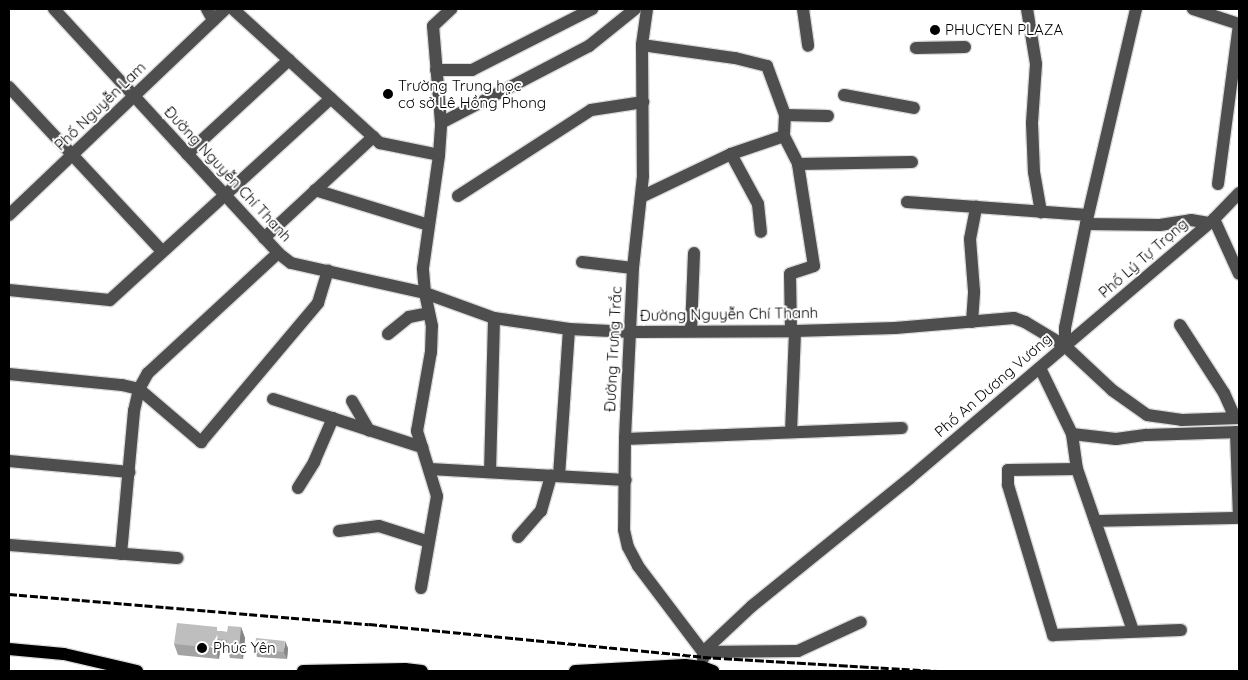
<!DOCTYPE html>
<html>
<head>
<meta charset="utf-8">
<style>
	body { margin:0 }
	#map { position:relative; width:1248px; height:680px; overflow:hidden; background:#fff; font-family:Quicksand,sans-serif }
	div>[style] { position:absolute }
	.roads { filter:drop-shadow(1px 0 #dbdbdb) drop-shadow(-1px 0 #dbdbdb) drop-shadow(0 1px #dbdbdb) drop-shadow(0 -1px #dbdbdb) }
	.minor>* { height:12px; margin:-6px; padding:0 6px; transform-origin:6px; border-radius:6px; background:#4e4e4e }
	.major>* { height:12px; margin:-6px; padding:0 6px; transform-origin:6px; border-radius:6px; background:#000 }
	.rail>* { height:3px; margin-top:-1.5px; transform-origin:0; background:repeating-linear-gradient(90deg,#000 0 8px,transparent 0 10.5px) }
	.wall>* { inset:0; background:#a3a3a3 }
	.shaded-wall>* { inset:0; background:#858585 }
	.building>* { inset:0; background:#bebebe; transform-origin:0 0 }
	.dots>* { width:14px; height:14px; translate:-50% -50%; box-sizing:border-box; border:2px solid #fff; border-radius:50% }
	span { translate:-50% -50%; white-space:nowrap; text-align:center; line-height:1.15; -webkit-text-stroke:4px #fff; paint-order:stroke }
	.poi-label { font-size:15px; color:#000 }
	.left { translate:0 -50%; text-align:left }
	.street-label { font-size:15px; color:#000 }
	.frame { position:absolute; inset:0; border:10px solid #000; pointer-events:none }
</style>
</head>
<body>
<div id="map">
	<div class="roads">
		<div class="minor">
			<div style="left:54px;top:9px;width:331px;rotate:47.4deg"></div>
			<div style="left:278px;top:253px;width:16px;rotate:38deg"></div>
			<div style="left:291px;top:263px;width:137px;rotate:12.6deg"></div>
			<div style="left:425px;top:293px;width:73px;rotate:19.9deg"></div>
			<div style="left:494px;top:318px;width:76px;rotate:8.3deg"></div>
			<div style="left:569px;top:329px;width:62px;rotate:2.8deg"></div>
			<div style="left:631px;top:332px;width:164px;rotate:-0.3deg"></div>
			<div style="left:795px;top:331px;width:100px;rotate:-1.7deg"></div>
			<div style="left:895px;top:328px;width:119px;rotate:-4.8deg"></div>
			<div style="left:1014px;top:318px;width:12px;rotate:20deg"></div>
			<div style="left:1025px;top:322px;width:47px;rotate:31deg"></div>
			<div style="left:1065px;top:346px;width:64px;rotate:43.1deg"></div>
			<div style="left:1112px;top:390px;width:43px;rotate:35.5deg"></div>
			<div style="left:1147px;top:415px;width:35px;rotate:8deg"></div>
			<div style="left:1182px;top:420px;width:57px;rotate:-2deg"></div>
			<div style="left:207px;top:9px;width:13px;rotate:61deg"></div>
			<div style="left:233px;top:9px;width:199px;rotate:42.4deg"></div>
			<div style="left:380px;top:143px;width:60px;rotate:11.5deg"></div>
			<div style="left:647px;top:9px;width:36px;rotate:98deg"></div>
			<div style="left:642px;top:45px;width:131px;rotate:89.6deg"></div>
			<div style="left:643px;top:176px;width:93px;rotate:96.2deg"></div>
			<div style="left:633px;top:268px;width:171px;rotate:92.7deg"></div>
			<div style="left:625px;top:439px;width:91px;rotate:90.6deg"></div>
			<div style="left:624px;top:530px;width:17px;rotate:77deg"></div>
			<div style="left:628px;top:547px;width:21px;rotate:62deg"></div>
			<div style="left:638px;top:566px;width:108px;rotate:52.9deg"></div>
			<div style="left:703px;top:652px;width:7px;rotate:90deg"></div>
			<div style="left:803px;top:9px;width:37px;rotate:82deg"></div>
			<div style="left:1027px;top:9px;width:56px;rotate:80.7deg"></div>
			<div style="left:1036px;top:64px;width:59px;rotate:93.9deg"></div>
			<div style="left:1032px;top:123px;width:49px;rotate:87.7deg"></div>
			<div style="left:1034px;top:172px;width:41px;rotate:80.1deg"></div>
			<div style="left:1193px;top:9px;width:48px;rotate:18.1deg"></div>
			<div style="left:642px;top:45px;width:94px;rotate:8deg"></div>
			<div style="left:735px;top:58px;width:33px;rotate:14deg"></div>
			<div style="left:767px;top:66px;width:52px;rotate:69.8deg"></div>
			<div style="left:785px;top:115px;width:21px;rotate:93deg"></div>
			<div style="left:916px;top:48px;width:49px;rotate:-1.2deg"></div>
			<div style="left:436px;top:70px;width:36px"></div>
			<div style="left:472px;top:70px;width:135px;rotate:-26.9deg"></div>
			<div style="left:9px;top:87px;width:224px;rotate:47deg"></div>
			<div style="left:844px;top:95px;width:71px;rotate:10.5deg"></div>
			<div style="left:785px;top:115px;width:43px;rotate:1.3deg"></div>
			<div style="left:441px;top:123px;width:167px;rotate:-27.5deg"></div>
			<div style="left:589px;top:46px;width:59px;rotate:-38.8deg"></div>
			<div style="left:187px;top:154px;width:139px;rotate:-42.7deg"></div>
			<div style="left:731px;top:154px;width:57px;rotate:61.6deg"></div>
			<div style="left:758px;top:204px;width:28px;rotate:84deg"></div>
			<div style="left:798px;top:164px;width:114px;rotate:-1deg"></div>
			<div style="left:1218px;top:184px;width:160px;rotate:-82.5deg"></div>
			<div style="left:315px;top:190px;width:119px;rotate:17.1deg"></div>
			<div style="left:458px;top:196px;width:158px;rotate:-32.9deg"></div>
			<div style="left:591px;top:110px;width:53px;rotate:-8.7deg"></div>
			<div style="left:641px;top:197px;width:100px;rotate:-25.5deg"></div>
			<div style="left:731px;top:154px;width:56px;rotate:-18.8deg"></div>
			<div style="left:784px;top:136px;width:31px;rotate:63deg"></div>
			<div style="left:798px;top:164px;width:103px;rotate:81.1deg"></div>
			<div style="left:814px;top:266px;width:25px;rotate:162deg"></div>
			<div style="left:790px;top:274px;width:57px;rotate:89deg"></div>
			<div style="left:907px;top:202px;width:181px;rotate:4.1deg"></div>
			<div style="left:9px;top:215px;width:298px;rotate:-43.6deg"></div>
			<div style="left:1214px;top:219px;width:60px;rotate:65.6deg"></div>
			<div style="left:1086px;top:224px;width:74px;rotate:0.8deg"></div>
			<div style="left:1160px;top:225px;width:31px;rotate:-9deg"></div>
			<div style="left:1191px;top:220px;width:18px;rotate:9deg"></div>
			<div style="left:264px;top:238px;width:149px;rotate:-42.8deg"></div>
			<div style="left:582px;top:262px;width:51px;rotate:6.7deg"></div>
			<div style="left:9px;top:290px;width:101px;rotate:5.7deg"></div>
			<div style="left:110px;top:300px;width:299px;rotate:-42.4deg"></div>
			<div style="left:972px;top:322px;width:31px;rotate:-86deg"></div>
			<div style="left:974px;top:291px;width:52px;rotate:-94.4deg"></div>
			<div style="left:970px;top:239px;width:33px;rotate:-79deg"></div>
			<div style="left:1180px;top:325px;width:81px;rotate:57.1deg"></div>
			<div style="left:1224px;top:393px;width:20px;rotate:66deg"></div>
			<div style="left:1232px;top:411px;width:7px;rotate:98deg"></div>
			<div style="left:691px;top:331px;width:78px;rotate:-87.8deg"></div>
			<div style="left:388px;top:334px;width:27px;rotate:-39deg"></div>
			<div style="left:409px;top:317px;width:20px;rotate:-11deg"></div>
			<div style="left:1065px;top:346px;width:196px;rotate:-40.4deg"></div>
			<div style="left:1214px;top:219px;width:36px;rotate:-46deg"></div>
			<div style="left:1040px;top:368px;width:73px;rotate:64.1deg"></div>
			<div style="left:1072px;top:434px;width:44px;rotate:6.5deg"></div>
			<div style="left:1116px;top:439px;width:30px;rotate:-8deg"></div>
			<div style="left:1146px;top:435px;width:93px;rotate:-1.8deg"></div>
			<div style="left:9px;top:374px;width:114px;rotate:5.6deg"></div>
			<div style="left:122px;top:385px;width:17px;rotate:13deg"></div>
			<div style="left:139px;top:389px;width:82px;rotate:40.5deg"></div>
			<div style="left:201px;top:442px;width:182px;rotate:-49.9deg"></div>
			<div style="left:318px;top:303px;width:34px;rotate:-73deg"></div>
			<div style="left:273px;top:399px;width:157px;rotate:17.9deg"></div>
			<div style="left:352px;top:401px;width:34px;rotate:60deg"></div>
			<div style="left:791px;top:432px;width:101px;rotate:-87.7deg"></div>
			<div style="left:1236px;top:432px;width:86px;rotate:88deg"></div>
			<div style="left:1072px;top:434px;width:35px;rotate:82deg"></div>
			<div style="left:1077px;top:469px;width:171px;rotate:70.9deg"></div>
			<div style="left:625px;top:439px;width:277px;rotate:-2.3deg"></div>
			<div style="left:9px;top:461px;width:121px;rotate:5.2deg"></div>
			<div style="left:430px;top:469px;width:196px;rotate:3.2deg"></div>
			<div style="left:1077px;top:469px;width:69px;rotate:179.2deg"></div>
			<div style="left:1008px;top:470px;width:15px;rotate:90deg"></div>
			<div style="left:1008px;top:485px;width:157px;rotate:73.3deg"></div>
			<div style="left:1053px;top:635px;width:128px;rotate:-2.2deg"></div>
			<div style="left:490px;top:472px;width:154px;rotate:-88.5deg"></div>
			<div style="left:559px;top:476px;width:147px;rotate:-86.1deg"></div>
			<div style="left:298px;top:488px;width:31px;rotate:-58deg"></div>
			<div style="left:314px;top:462px;width:48px;rotate:-66.6deg"></div>
			<div style="left:1095px;top:521px;width:144px;rotate:-1.2deg"></div>
			<div style="left:339px;top:531px;width:40px;rotate:-7.1deg"></div>
			<div style="left:379px;top:526px;width:52px;rotate:17.7deg"></div>
			<div style="left:518px;top:537px;width:35px;rotate:-49deg"></div>
			<div style="left:541px;top:511px;width:37px;rotate:-74deg"></div>
			<div style="left:9px;top:545px;width:169px;rotate:4.4deg"></div>
			<div style="left:121px;top:554px;width:144px;rotate:-84.8deg"></div>
			<div style="left:134px;top:411px;width:23px;rotate:-77deg"></div>
			<div style="left:139px;top:389px;width:18px;rotate:-61deg"></div>
			<div style="left:148px;top:373px;width:177px;rotate:-42.7deg"></div>
			<div style="left:421px;top:588px;width:93px;rotate:-80.1deg"></div>
			<div style="left:437px;top:496px;width:68px;rotate:-107.1deg"></div>
			<div style="left:417px;top:431px;width:80px;rotate:-80deg"></div>
			<div style="left:431px;top:352px;width:26px;rotate:-88deg"></div>
			<div style="left:432px;top:326px;width:34px;rotate:-102deg"></div>
			<div style="left:425px;top:293px;width:25px;rotate:-95deg"></div>
			<div style="left:423px;top:268px;width:114px;rotate:-81.9deg"></div>
			<div style="left:439px;top:155px;width:32px;rotate:-86deg"></div>
			<div style="left:441px;top:123px;width:97px;rotate:-94.7deg"></div>
			<div style="left:433px;top:26px;width:25px;rotate:-43deg"></div>
			<div style="left:703px;top:652px;width:67px;rotate:-43.2deg"></div>
			<div style="left:752px;top:606px;width:203px;rotate:-39deg"></div>
			<div style="left:910px;top:478px;width:204px;rotate:-40.4deg"></div>
			<div style="left:1065px;top:346px;width:18px;rotate:-90deg"></div>
			<div style="left:1065px;top:328px;width:106px;rotate:-78.6deg"></div>
			<div style="left:1086px;top:224px;width:221px;rotate:-76.9deg"></div>
			<div style="left:703px;top:652px;width:95px;rotate:-0.6deg"></div>
			<div style="left:798px;top:651px;width:69px;rotate:-24.7deg"></div>
		</div>
		<div class="major">
			<div style="left:9px;top:649px;width:55px;rotate:5.2deg"></div>
			<div style="left:64px;top:654px;width:75px;rotate:13.1deg"></div>
			<div style="left:303px;top:671px;width:102px;rotate:-1.1deg"></div>
			<div style="left:405px;top:669px;width:17px;rotate:7deg"></div>
			<div style="left:575px;top:671px;width:110px;rotate:-3.1deg"></div>
			<div style="left:685px;top:665px;width:17px;rotate:7deg"></div>
			<div style="left:702px;top:667px;width:12px;rotate:20deg"></div>
		</div>
	</div>
	<div class="rail">
		<div style="left:9px;top:594px;width:361px;rotate:4.8deg"></div>
		<div style="left:369px;top:624px;width:336px;rotate:5.6deg"></div>
		<div style="left:703px;top:657px;width:239px;rotate:3.4deg"></div>
	</div>
	<div class="wall">
		<div style="clip-path:polygon(241px 627px,245px 638px,243px 659px,230px 658px,228px 651px,220px 650px,219px 659px,178px 655px,174px 644px,219px 631px,227px 632px)"></div>
		<div style="clip-path:polygon(288px 648px,287px 659px,257px 657px,255px 649px)"></div>
	</div>
	<div class="shaded-wall">
		<div style="clip-path:polygon(241px 627px,245px 638px,243px 659px,239px 648px)"></div>
		<div style="clip-path:polygon(216px 639px,220px 650px,219px 659px,215px 648px)"></div>
		<div style="clip-path:polygon(285px 641px,288px 648px,287px 659px,284px 652px)"></div>
	</div>
	<div class="building">
		<div style="clip-path:polygon(177px 623px,217px 627px,217px 631px,227px 632px,228px 626px,241px 627px,239px 648px,226px 647px,227px 640px,216px 639px,215px 648px,174px 644px)"></div>
		<div style="left:256px;top:638px;width:29px;height:11px;rotate:6deg"></div>
	</div>
	<div class="dots">
		<div style="left:935px;top:30px;background:#000"></div>
		<div style="left:388px;top:94px;background:#000"></div>
		<div style="left:202px;top:648px;background:#000"></div>
	</div>
	<div class="poi-label">
		<span class="left" style="left:945px;top:30px">PHUCYEN PLAZA</span>
		<span class="left" style="left:398px;top:94px">Trường Trung học<br>cơ sở Lê Hồng Phong</span>
		<span class="left" style="left:213px;top:648px">Phúc Yên</span>
	</div>
	<div class="street-label">
		<span style="left:100px;top:106px;rotate:-44deg">Phố Nguyễn Lam</span>
		<span style="left:228px;top:174px;rotate:47deg">Đường Nguyễn Chí Thanh</span>
		<span style="left:1143px;top:258px;rotate:-41deg">Phố Lý Tự Trọng</span>
		<span style="left:729px;top:314px;rotate:-1deg">Đường Nguyễn Chí Thanh</span>
		<span style="left:613px;top:349px;rotate:-87deg">Đường Trưng Trắc</span>
		<span style="left:993px;top:385px;rotate:-41deg">Phố An Dương Vương</span>
	</div>
	<div class="frame"></div>
</div>
</body>
</html>
